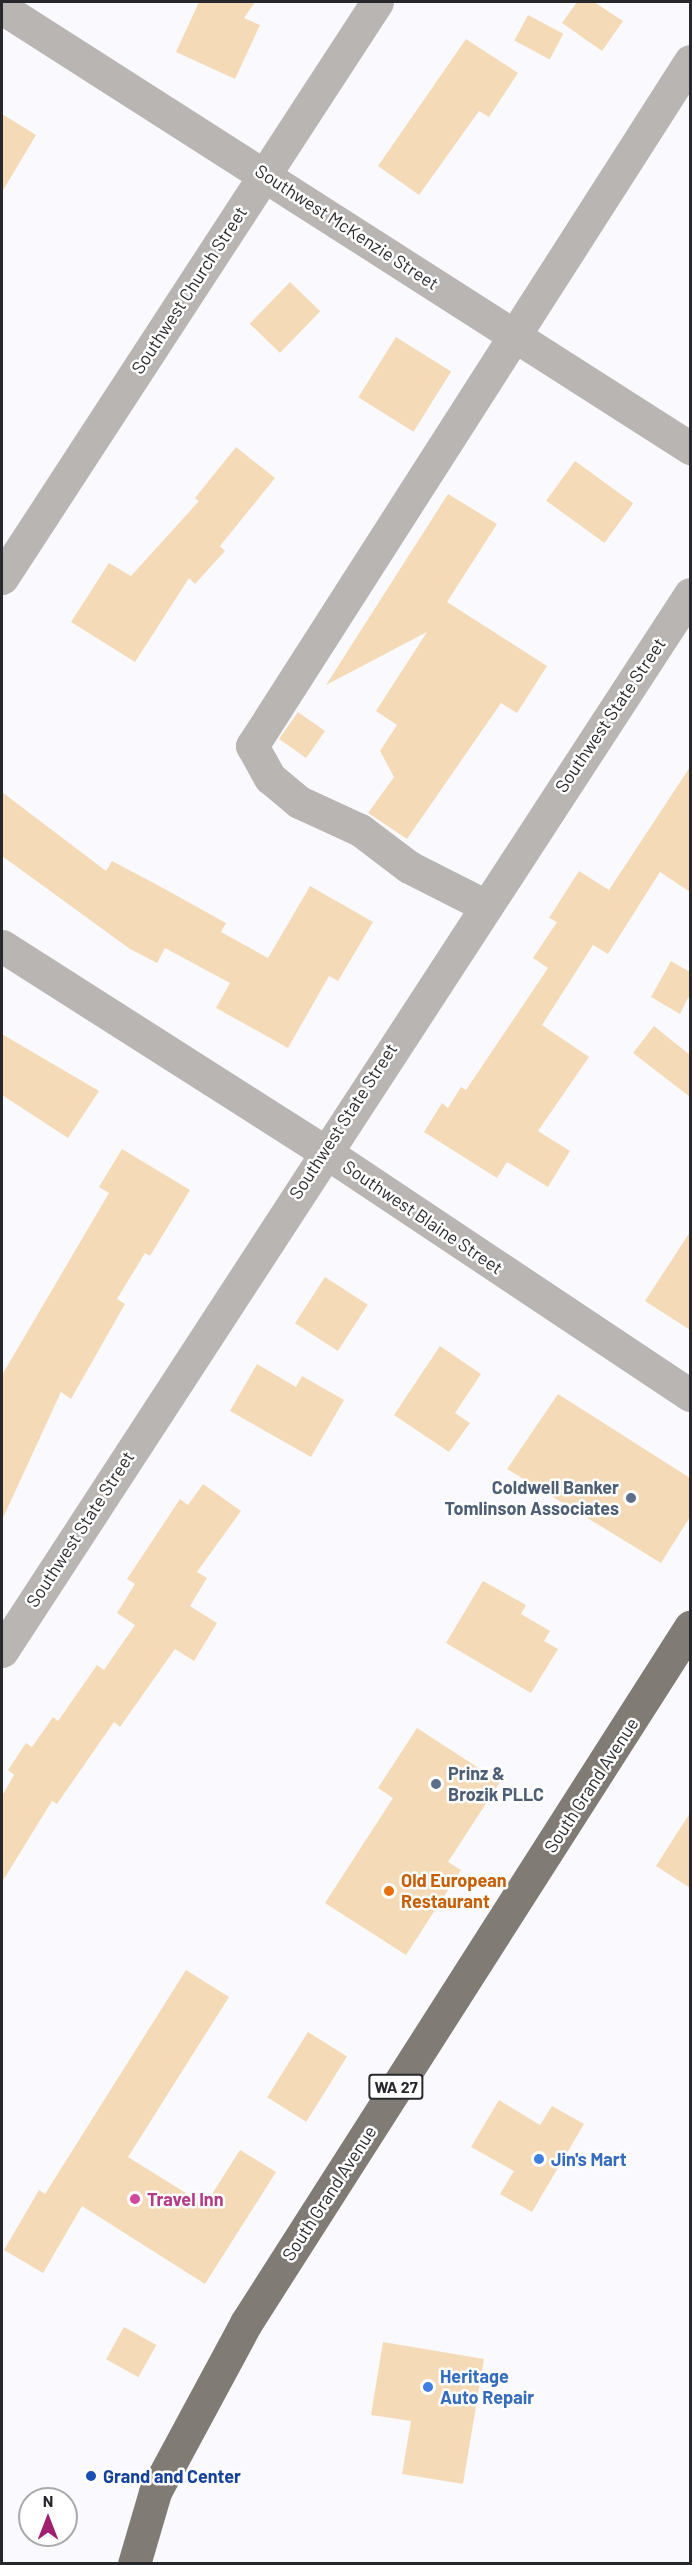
<!DOCTYPE html>
<html>
<head>
<meta charset="utf-8">
<style>
	body { margin:0 }
	#map { position:relative; width:692px; height:2565px; overflow:hidden; background:#fafafe; font-family:Barlow,sans-serif }
	div>[style] { position:absolute }
	.building>* { inset:0; background:#f5dab8; transform-origin:0 0 }
	.minor>* { height:33px; margin:-16.5px; padding:0 16.5px; transform-origin:16.5px; border-radius:16.5px; background:#b8b5b2 }
	.major>* { height:33px; margin:-16.5px; padding:0 16.5px; transform-origin:16.5px; border-radius:16.5px; background:#807b75 }
	.dots>* { width:16px; height:16px; translate:-50% -50%; box-sizing:border-box; border:3px solid #fff; border-radius:50% }
	span { translate:-50% -50%; white-space:nowrap; text-align:center; line-height:1.15; -webkit-text-stroke:5px #fff; paint-order:stroke }
	.shield-label span { padding:2px 4px; background:#fff; border:2px solid; border-radius:4px; -webkit-text-stroke-width:0 }
	.shield-label { font-size:16px; color:#27282b; font-weight:700 }
	.street-label { font-size:18px; color:#27282b }
	.service-label { font-size:18px; color:#4e5e75; font-weight:700 }
	.right { translate:-100% -50%; text-align:right }
	.left { translate:0 -50%; text-align:left }
	.food-label { font-size:18px; color:#c56008; font-weight:700 }
	.shop-label { font-size:18px; color:#366cbe; font-weight:700 }
	.hotel-label { font-size:18px; color:#b23c85; font-weight:700 }
	.transit-label { font-size:18px; color:#164399; font-weight:700 }
	.frame { position:absolute; inset:0; border:3px solid #27282b; pointer-events:none }
	.north { position:absolute; left:18px; top:2487px; width:60px; height:60px; box-sizing:border-box; background:#fff; border:2px solid #a9a9aa; border-radius:50%; rotate:0deg; font-size:16px; font-weight:700; line-height:24px; text-align:center; color:#27282b }
	.north::after { content:''; display:block; margin:auto; width:21px; height:27px; background:#a01f70; clip-path:polygon(50% 0,100% 100%,50% 72%,0 100%) }
</style>
</head>
<body>
<div id="map">
	<div class="building">
		<div style="clip-path:polygon(199px 2px,255px 2px,244px 18px,260px 25px,235px 79px,176px 52px)"></div>
		<div style="clip-path:polygon(577px 2px,594px 2px,623px 21px,602px 51px,562px 23px)"></div>
		<div style="left:528px;top:15px;width:40px;height:29px;rotate:28deg"></div>
		<div style="clip-path:polygon(466px 39px,518px 73px,489px 117px,479px 111px,419px 195px,378px 166px)"></div>
		<div style="clip-path:polygon(2px 114px,36px 135px,2px 192px)"></div>
		<div style="left:290px;top:282px;width:42px;height:58px;rotate:44deg"></div>
		<div style="left:396px;top:337px;width:65px;height:71px;rotate:32deg"></div>
		<div style="clip-path:polygon(236px 447px,275px 478px,220px 546px,225px 551px,195px 584px,189px 578px,135px 662px,71px 622px,109px 563px,131px 576px,199px 501px,195px 498px)"></div>
		<div style="left:575px;top:461px;width:72px;height:49px;rotate:36deg"></div>
		<div style="clip-path:polygon(448px 494px,497px 524px,447px 602px,547px 666px,517px 713px,501px 703px,407px 839px,368px 813px,394px 777px,380px 751px,397px 725px,376px 711px,427px 632px,326px 685px)"></div>
		<div style="left:298px;top:712px;width:33px;height:33px;rotate:35deg"></div>
		<div style="clip-path:polygon(690px 767px,690px 892px,660px 872px,608px 954px,593px 945px,542px 1025px,589px 1057px,538px 1131px,570px 1151px,548px 1187px,507px 1162px,497px 1178px,424px 1132px,442px 1103px,448px 1108px,461px 1087px,466px 1090px,548px 968px,533px 958px,557px 922px,549px 918px,579px 871px,609px 890px)"></div>
		<div style="clip-path:polygon(2px 792px,106px 871px,112px 861px,163px 888px,226px 923px,221px 932px,268px 958px,310px 886px,373px 922px,338px 981px,329px 976px,288px 1048px,216px 1008px,230px 983px,165px 948px,157px 963px,130px 949px,2px 856px)"></div>
		<div style="clip-path:polygon(671px 961px,690px 972px,690px 994px,680px 1014px,651px 997px)"></div>
		<div style="clip-path:polygon(654px 1026px,690px 1055px,690px 1097px,633px 1053px)"></div>
		<div style="clip-path:polygon(2px 1034px,99px 1091px,68px 1138px,2px 1095px)"></div>
		<div style="clip-path:polygon(122px 1149px,190px 1190px,150px 1256px,145px 1253px,117px 1299px,125px 1304px,71px 1399px,61px 1392px,2px 1520px,2px 1375px,109px 1193px,99px 1187px)"></div>
		<div style="clip-path:polygon(690px 1232px,690px 1330px,645px 1301px)"></div>
		<div style="left:325px;top:1277px;width:51px;height:55px;rotate:33deg"></div>
		<div style="clip-path:polygon(440px 1346px,481px 1374px,455px 1413px,470px 1423px,449px 1452px,394px 1415px)"></div>
		<div style="clip-path:polygon(257px 1364px,296px 1387px,302px 1376px,344px 1400px,311px 1457px,230px 1411px)"></div>
		<div style="clip-path:polygon(558px 1394px,690px 1478px,690px 1517px,661px 1563px,507px 1469px)"></div>
		<div style="clip-path:polygon(203px 1484px,241px 1511px,197px 1572px,207px 1578px,190px 1606px,217px 1623px,194px 1661px,175px 1649px,120px 1727px,114px 1722px,57px 1804px,52px 1801px,2px 1882px,2px 1796px,14px 1775px,8px 1770px,26px 1743px,32px 1747px,53px 1717px,58px 1721px,97px 1665px,104px 1670px,135px 1625px,117px 1613px,135px 1584px,127px 1579px,180px 1499px,188px 1505px)"></div>
		<div style="clip-path:polygon(483px 1581px,526px 1605px,521px 1614px,550px 1631px,544px 1641px,558px 1649px,531px 1693px,446px 1643px)"></div>
		<div style="clip-path:polygon(417px 1728px,500px 1782px,448px 1862px,461px 1870px,406px 1955px,325px 1903px,393px 1798px,378px 1788px)"></div>
		<div style="clip-path:polygon(690px 1813px,690px 1888px,656px 1866px)"></div>
		<div style="clip-path:polygon(186px 1970px,229px 1997px,128px 2157px,205px 2205px,240px 2150px,276px 2172px,205px 2284px,82px 2206px,43px 2273px,4px 2250px,39px 2190px,45px 2194px)"></div>
		<div style="left:308px;top:2032px;width:46px;height:77px;rotate:32deg"></div>
		<div style="clip-path:polygon(499px 2100px,540px 2125px,552px 2106px,584px 2124px,532px 2212px,500px 2194px,514px 2171px,471px 2147px)"></div>
		<div style="left:124px;top:2327px;width:37px;height:37px;rotate:29deg"></div>
		<div style="clip-path:polygon(383px 2342px,484px 2359px,463px 2484px,402px 2474px,411px 2421px,371px 2415px)"></div>
	</div>
	<div class="minor">
		<div style="left:2px;top:8px;width:817px;rotate:32.6deg"></div>
		<div style="left:2px;top:578px;width:687px;rotate:-56.93deg"></div>
		<div style="left:484px;top:905px;width:84px;rotate:-153.1deg"></div>
		<div style="left:409px;top:867px;width:61px;rotate:-142.9deg"></div>
		<div style="left:360px;top:830px;width:67px;rotate:-155.3deg"></div>
		<div style="left:299px;top:802px;width:38px;rotate:-140deg"></div>
		<div style="left:270px;top:778px;width:37px;rotate:-119deg"></div>
		<div style="left:252px;top:746px;width:813px;rotate:-57.4deg"></div>
		<div style="left:2px;top:946px;width:382px;rotate:32.5deg"></div>
		<div style="left:324px;top:1151px;width:440px;rotate:33.7deg"></div>
		<div style="left:2px;top:1651px;width:1261px;rotate:-56.94deg"></div>
	</div>
	<div class="major">
		<div style="left:134px;top:2564px;width:75px;rotate:-73.7deg"></div>
		<div style="left:155px;top:2492px;width:192px;rotate:-61.7deg"></div>
		<div style="left:246px;top:2323px;width:826px;rotate:-57.46deg"></div>
	</div>
	<div class="dots">
		<div style="left:631px;top:1498px;background:#5c6f8a"></div>
		<div style="left:436px;top:1784px;background:#5c6f8a"></div>
		<div style="left:389px;top:1891px;background:#e8710a"></div>
		<div style="left:539px;top:2159px;background:#3f7fe0"></div>
		<div style="left:135px;top:2199px;background:#d1479c"></div>
		<div style="left:428px;top:2387px;background:#3f7fe0"></div>
		<div style="left:91px;top:2476px;background:#1a4fb4"></div>
	</div>
	<div class="shield-label">
		<span style="left:396px;top:2087px">WA 27</span>
	</div>
	<div class="street-label">
		<span style="left:347px;top:227px;rotate:33deg">Southwest McKenzie Street</span>
		<span style="left:189px;top:290px;rotate:-57deg">Southwest Church Street</span>
		<span style="left:610px;top:715px;rotate:-56deg">Southwest State Street</span>
		<span style="left:343px;top:1121px;rotate:-57deg">Southwest State Street</span>
		<span style="left:423px;top:1217px;rotate:34deg">Southwest Blaine Street</span>
		<span style="left:80px;top:1529px;rotate:-57deg">Southwest State Street</span>
		<span style="left:591px;top:1785px;rotate:-57deg">South Grand Avenue</span>
		<span style="left:329px;top:2193px;rotate:-57deg">South Grand Avenue</span>
	</div>
	<div class="service-label">
		<span class="right" style="left:619px;top:1498px">Coldwell Banker<br>Tomlinson Associates</span>
		<span class="left" style="left:448px;top:1784px">Prinz &amp;<br>Brozik PLLC</span>
	</div>
	<div class="food-label">
		<span class="left" style="left:401px;top:1891px">Old European<br>Restaurant</span>
	</div>
	<div class="shop-label">
		<span class="left" style="left:551px;top:2159px">Jin's Mart</span>
		<span class="left" style="left:440px;top:2387px">Heritage<br>Auto Repair</span>
	</div>
	<div class="hotel-label">
		<span class="left" style="left:147px;top:2199px">Travel Inn</span>
	</div>
	<div class="transit-label">
		<span class="left" style="left:103px;top:2476px">Grand and Center</span>
	</div>
	<div class="frame"></div>
	<div class="north">N</div>
</div>
</body>
</html>
